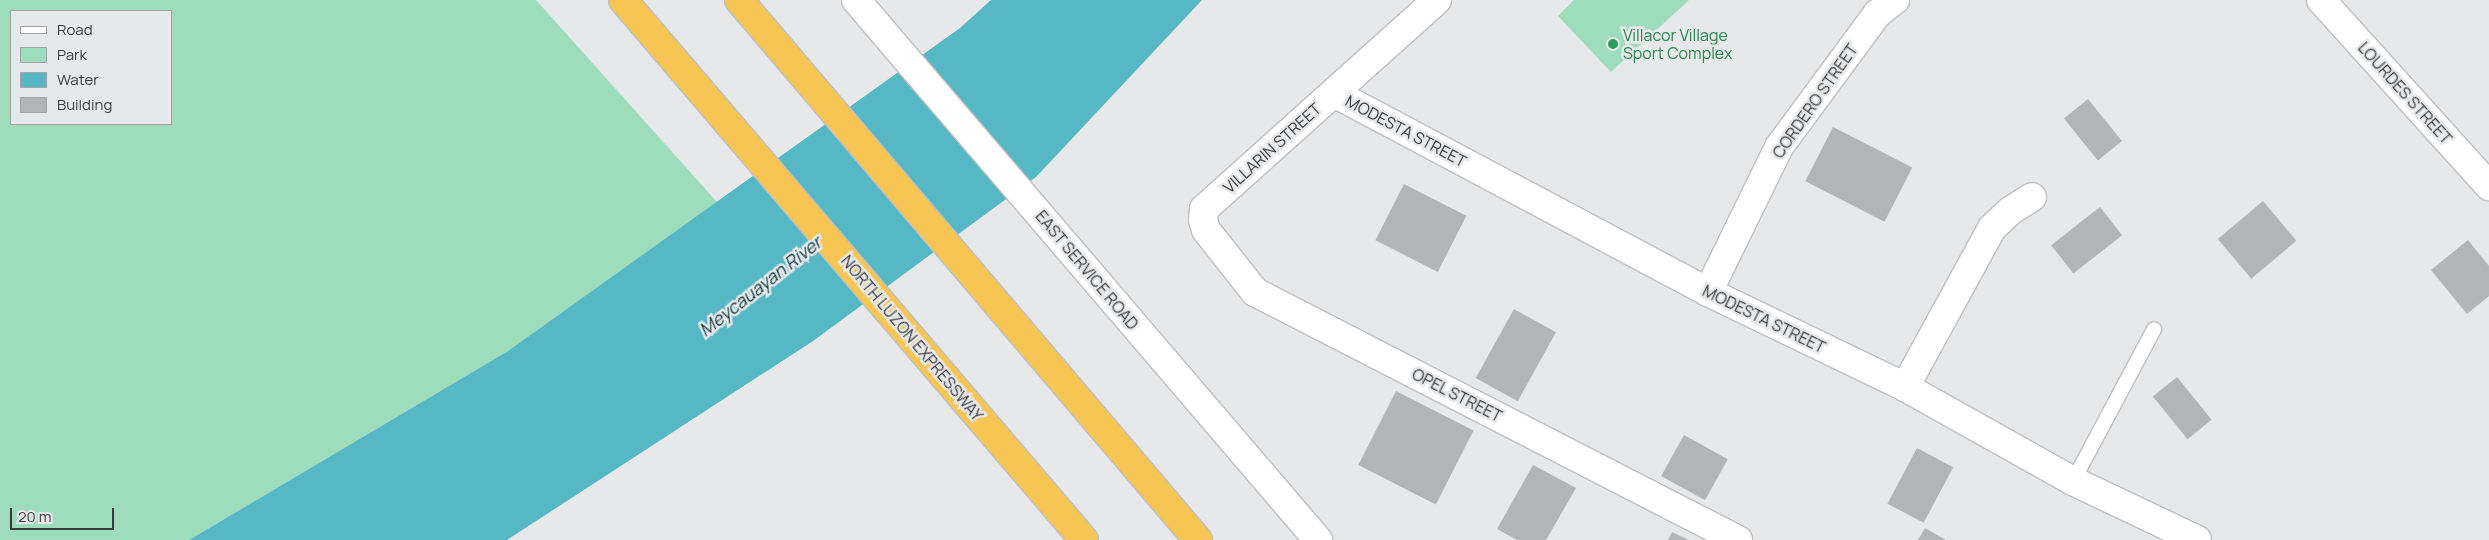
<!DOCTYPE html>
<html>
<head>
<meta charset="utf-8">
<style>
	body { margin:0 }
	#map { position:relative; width:2489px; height:540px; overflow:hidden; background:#e7e8ea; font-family:Manrope,sans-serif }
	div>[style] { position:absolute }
	.green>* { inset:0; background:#9dddbc }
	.water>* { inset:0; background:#55b8c4 }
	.building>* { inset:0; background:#b2b4b5; transform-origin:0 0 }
	.roads { filter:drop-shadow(1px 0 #bebfc0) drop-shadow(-1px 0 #bebfc0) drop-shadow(0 1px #bebfc0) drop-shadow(0 -1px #bebfc0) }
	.service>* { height:14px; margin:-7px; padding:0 7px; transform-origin:7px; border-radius:7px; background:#fff }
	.minor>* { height:28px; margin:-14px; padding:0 14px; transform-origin:14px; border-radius:14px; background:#fff }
	.tertiary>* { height:28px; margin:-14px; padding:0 14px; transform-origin:14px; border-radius:14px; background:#fff }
	.motorway>* { height:28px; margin:-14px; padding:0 14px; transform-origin:14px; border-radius:14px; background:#f6c553 }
	.dots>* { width:14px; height:14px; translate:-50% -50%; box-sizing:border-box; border:2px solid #e7e8ea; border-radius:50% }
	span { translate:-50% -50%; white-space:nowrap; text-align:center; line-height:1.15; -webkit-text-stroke:5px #e7e8ea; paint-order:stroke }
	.leisure-label { font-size:16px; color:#27864d }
	.left { translate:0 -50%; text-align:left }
	.street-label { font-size:16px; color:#3a3b3b }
	.water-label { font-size:18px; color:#124045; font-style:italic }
	.legend { position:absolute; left:10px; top:10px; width:162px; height:115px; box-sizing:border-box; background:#e7e8ea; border:1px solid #a2a3a4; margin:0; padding:6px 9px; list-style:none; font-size:15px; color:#3a3b3b }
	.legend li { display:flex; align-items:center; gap:10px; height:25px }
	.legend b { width:25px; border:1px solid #a2a3a4 }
	.scale { position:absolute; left:10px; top:508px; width:104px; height:22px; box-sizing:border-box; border:2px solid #3a3b3b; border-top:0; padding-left:6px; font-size:15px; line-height:18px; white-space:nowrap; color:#3a3b3b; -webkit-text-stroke:4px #e7e8ea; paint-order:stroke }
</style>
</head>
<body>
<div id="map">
	<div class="green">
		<div style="clip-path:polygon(evenodd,0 0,536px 0,717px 202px,508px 351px,189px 540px,0 540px,0 0,11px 11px,171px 11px,171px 124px,11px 124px,11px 11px)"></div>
		<div style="clip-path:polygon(1574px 0,1689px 0,1611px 72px,1558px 16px)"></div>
	</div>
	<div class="water">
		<div style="clip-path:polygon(991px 0,1202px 0,1036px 177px,813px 341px,507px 540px,189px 540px,508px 351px,960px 28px)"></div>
	</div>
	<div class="building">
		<div style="left:2088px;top:99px;width:54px;height:31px;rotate:51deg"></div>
		<div style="left:1833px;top:127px;width:89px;height:61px;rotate:27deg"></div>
		<div style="left:1404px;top:184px;width:70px;height:63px;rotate:27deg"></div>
		<div style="left:2263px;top:201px;width:52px;height:59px;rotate:50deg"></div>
		<div style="left:2100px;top:207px;width:36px;height:62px;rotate:52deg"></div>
		<div style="clip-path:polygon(2468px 240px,2489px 266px,2489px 296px,2467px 314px,2431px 270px)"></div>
		<div style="left:1514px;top:309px;width:48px;height:79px;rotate:29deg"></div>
		<div style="left:2177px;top:377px;width:55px;height:31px;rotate:51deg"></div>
		<div style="left:1396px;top:391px;width:87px;height:83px;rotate:27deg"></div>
		<div style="left:1684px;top:435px;width:50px;height:47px;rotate:29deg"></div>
		<div style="left:1917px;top:448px;width:41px;height:63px;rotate:28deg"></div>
		<div style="clip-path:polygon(1533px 465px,1576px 488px,1546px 540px,1517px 540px,1497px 529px)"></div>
		<div style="clip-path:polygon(1925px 528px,1946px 540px,1918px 540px)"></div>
		<div style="clip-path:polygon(1672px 532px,1689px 540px,1668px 540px)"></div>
	</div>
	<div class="roads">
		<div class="service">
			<div style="left:2073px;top:481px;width:172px;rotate:-61.9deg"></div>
		</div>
		<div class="minor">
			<div style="left:1437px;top:0;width:313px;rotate:138.1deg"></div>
			<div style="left:1204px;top:209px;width:11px;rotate:95deg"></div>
			<div style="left:1203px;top:220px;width:10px;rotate:73deg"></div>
			<div style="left:1206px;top:230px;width:79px;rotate:51.7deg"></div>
			<div style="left:1255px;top:292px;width:543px;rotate:27.18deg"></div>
			<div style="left:2321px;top:0;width:251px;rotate:47.9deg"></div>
			<div style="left:1334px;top:93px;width:424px;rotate:28deg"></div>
			<div style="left:1708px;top:292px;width:219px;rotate:25.7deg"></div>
			<div style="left:1905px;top:387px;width:193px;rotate:29.2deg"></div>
			<div style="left:2073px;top:481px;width:137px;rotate:25.4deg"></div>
			<div style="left:1708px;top:292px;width:161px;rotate:-63.9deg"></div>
			<div style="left:1779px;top:147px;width:165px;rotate:-53.6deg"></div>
			<div style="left:1877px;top:14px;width:23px;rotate:-38deg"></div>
			<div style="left:1905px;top:387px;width:181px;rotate:-61.3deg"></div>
			<div style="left:1992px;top:228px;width:25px;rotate:-43deg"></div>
			<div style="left:2010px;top:211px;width:26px;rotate:-32deg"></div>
		</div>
		<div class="tertiary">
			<div style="left:856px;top:0;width:711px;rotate:49.45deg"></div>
		</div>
		<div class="motorway">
			<div style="left:623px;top:0;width:710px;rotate:49.51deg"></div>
			<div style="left:739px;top:0;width:709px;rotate:49.64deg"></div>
		</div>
	</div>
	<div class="dots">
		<div style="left:1613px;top:44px;background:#2e9e5b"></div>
	</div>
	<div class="leisure-label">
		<span class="left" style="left:1623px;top:44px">Villacor Village<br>Sport Complex</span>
	</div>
	<div class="street-label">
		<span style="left:2405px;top:93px;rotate:48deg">LOURDES STREET</span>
		<span style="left:1815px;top:101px;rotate:-55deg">CORDERO STREET</span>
		<span style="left:1406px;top:131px;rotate:28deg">MODESTA STREET</span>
		<span style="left:1272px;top:148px;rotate:-42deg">VILLARIN STREET</span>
		<span style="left:1087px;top:270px;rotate:50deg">EAST SERVICE ROAD</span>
		<span style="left:1764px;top:319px;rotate:26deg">MODESTA STREET</span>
		<span style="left:912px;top:338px;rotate:50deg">NORTH LUZON EXPRESSWAY</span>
		<span style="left:1457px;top:395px;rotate:27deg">OPEL STREET</span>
	</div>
	<div class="water-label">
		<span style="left:760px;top:286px;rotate:-38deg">Meycauayan River</span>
	</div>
	<ul class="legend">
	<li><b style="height:6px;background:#fff"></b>Road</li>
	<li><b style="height:14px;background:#9dddbc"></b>Park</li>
	<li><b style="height:14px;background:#55b8c4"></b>Water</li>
	<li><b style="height:14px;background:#b2b4b5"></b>Building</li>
	</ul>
	<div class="scale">20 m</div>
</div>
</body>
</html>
